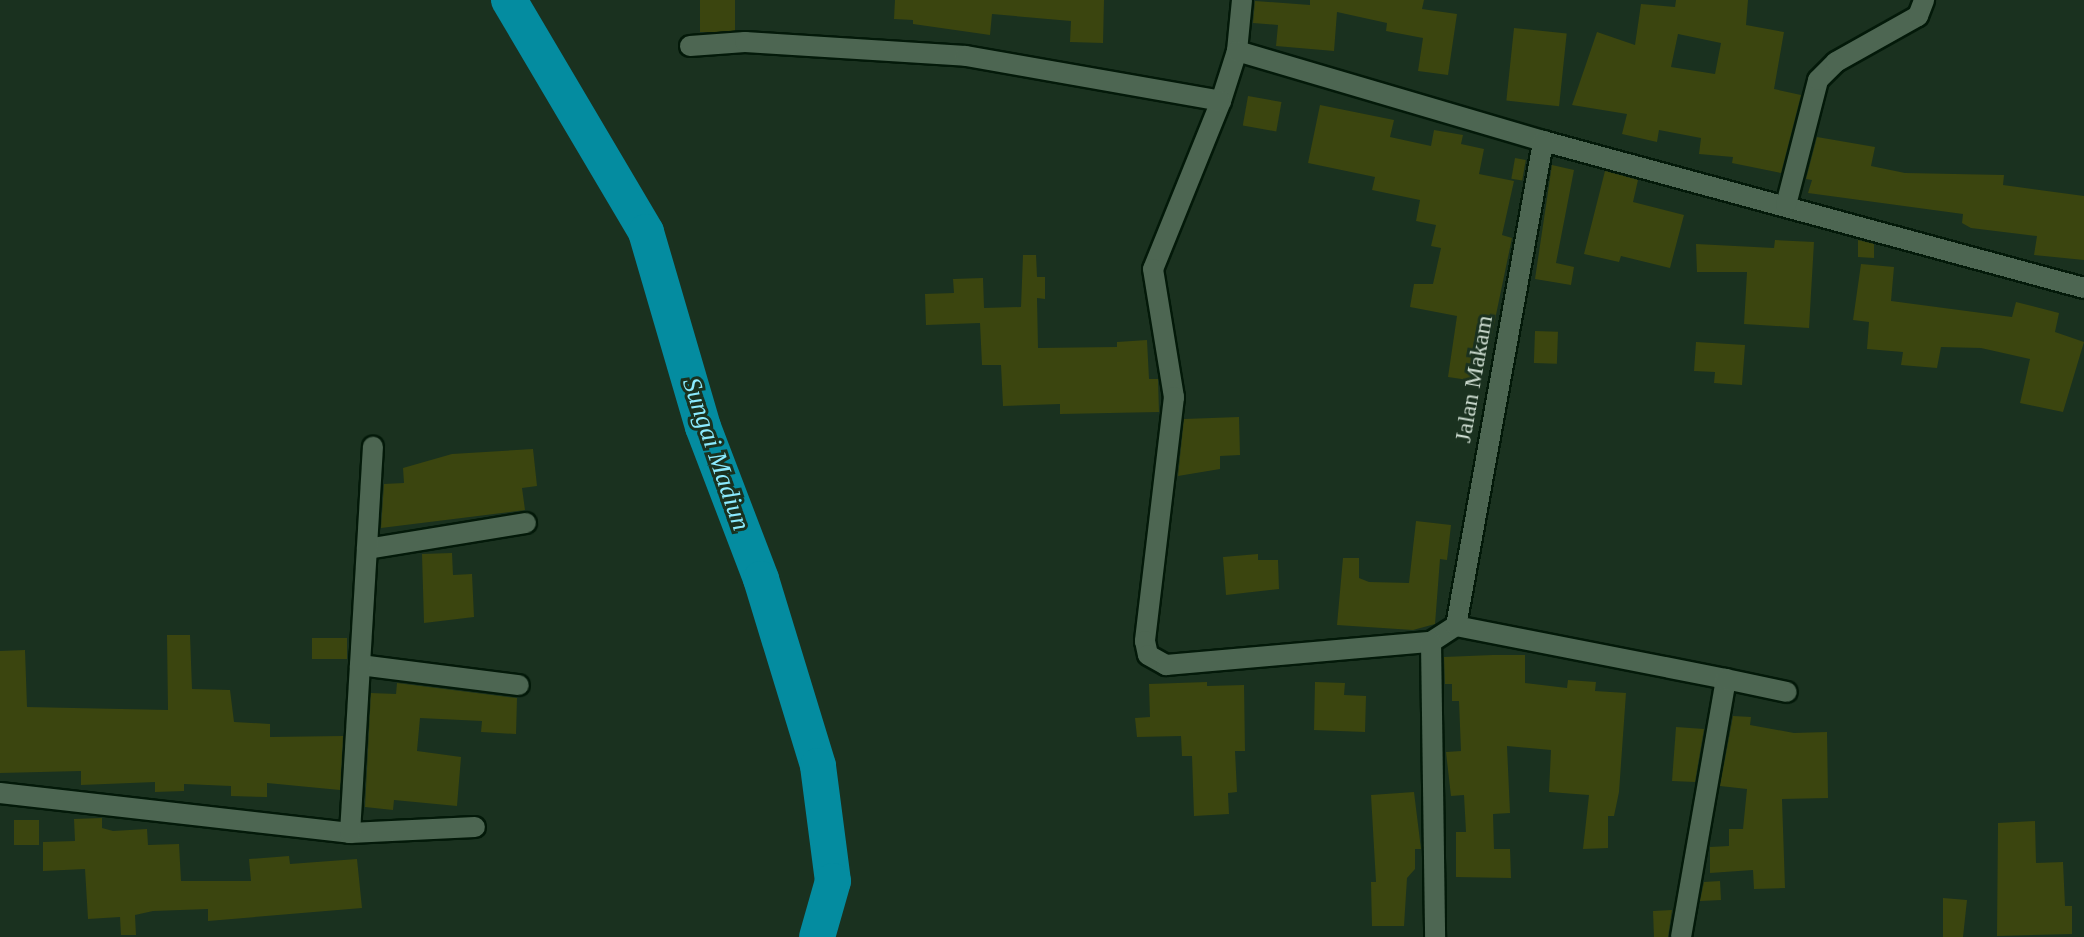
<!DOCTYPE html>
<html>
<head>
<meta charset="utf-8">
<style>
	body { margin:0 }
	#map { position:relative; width:2084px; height:937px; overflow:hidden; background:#1a311f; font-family:Georgia,serif }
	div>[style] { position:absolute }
	.river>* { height:36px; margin:-18px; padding:0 18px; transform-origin:18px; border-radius:18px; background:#048ca0 }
	.building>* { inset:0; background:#3b450f; transform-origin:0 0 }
	.roads { filter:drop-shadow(2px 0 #031909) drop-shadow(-2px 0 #031909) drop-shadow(0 2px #031909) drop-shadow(0 -2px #031909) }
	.street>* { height:20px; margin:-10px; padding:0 10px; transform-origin:10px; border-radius:10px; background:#4d6652 }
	span { translate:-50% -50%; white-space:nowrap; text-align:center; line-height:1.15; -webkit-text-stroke:6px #1a311f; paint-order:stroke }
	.street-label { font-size:24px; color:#cbdace }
	.water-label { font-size:26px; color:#8beafe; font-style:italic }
</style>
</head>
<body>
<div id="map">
	<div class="river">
		<div style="left:509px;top:0;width:269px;rotate:59.4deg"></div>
		<div style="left:646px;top:232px;width:203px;rotate:73.7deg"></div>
		<div style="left:703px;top:427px;width:163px;rotate:69.1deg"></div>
		<div style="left:761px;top:579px;width:195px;rotate:73deg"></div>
		<div style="left:818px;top:766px;width:116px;rotate:82.6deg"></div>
		<div style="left:833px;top:881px;width:58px;rotate:105.9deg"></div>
	</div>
	<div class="building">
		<div style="left:700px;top:0;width:35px;height:32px"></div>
		<div style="clip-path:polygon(895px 0,1104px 0,1103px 43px,1070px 42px,1071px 21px,992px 14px,990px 35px,913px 24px,913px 20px,894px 19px)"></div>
		<div style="clip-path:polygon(1310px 0,1424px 0,1422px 9px,1457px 14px,1448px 75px,1418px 71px,1423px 38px,1386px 31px,1387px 23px,1337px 12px,1334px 51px,1276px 46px,1278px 25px,1253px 23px,1255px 1px,1310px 5px)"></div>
		<div style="clip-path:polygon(evenodd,1676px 0,1748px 0,1746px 25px,1784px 32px,1774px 89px,1801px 95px,1781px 173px,1732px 163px,1733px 157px,1699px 154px,1701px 138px,1659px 130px,1657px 142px,1622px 134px,1627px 114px,1572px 105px,1597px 32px,1635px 45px,1641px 4px,1675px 7px,1676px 0,1678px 34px,1721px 43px,1715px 74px,1671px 67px,1678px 34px)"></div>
		<div style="left:1514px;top:28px;width:53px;height:73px;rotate:6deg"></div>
		<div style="left:1248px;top:96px;width:34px;height:30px;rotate:10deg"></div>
		<div style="clip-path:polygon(1320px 105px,1394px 120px,1390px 137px,1431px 146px,1434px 130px,1463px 135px,1461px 144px,1484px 149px,1479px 174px,1514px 181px,1502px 235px,1512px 238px,1482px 382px,1448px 377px,1457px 316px,1410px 307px,1414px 284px,1433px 284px,1441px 248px,1431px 246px,1436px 225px,1416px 221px,1420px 200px,1372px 190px,1375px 177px,1308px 163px)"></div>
		<div style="clip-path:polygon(1817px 137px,1875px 147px,1871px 166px,1905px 173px,2004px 175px,2003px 185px,2084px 196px,2084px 260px,2034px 255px,2037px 236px,1971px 228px,1962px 223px,1963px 214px,1808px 193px,1812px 180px,1806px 179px)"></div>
		<div style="left:1515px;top:158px;width:11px;height:21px;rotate:10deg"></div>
		<div style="clip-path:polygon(1552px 165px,1574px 170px,1556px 263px,1574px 267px,1571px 285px,1535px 279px)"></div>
		<div style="clip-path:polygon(1605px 171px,1638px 180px,1633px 202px,1684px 215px,1670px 268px,1621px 256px,1619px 262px,1584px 254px)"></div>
		<div style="clip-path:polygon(1775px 240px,1814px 242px,1809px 328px,1744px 324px,1747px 272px,1697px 272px,1696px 244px,1774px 248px)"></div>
		<div style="clip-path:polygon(1858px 240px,1874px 244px,1874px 258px,1858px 257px)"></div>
		<div style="clip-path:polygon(1023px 255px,1036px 255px,1037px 277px,1045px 277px,1045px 299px,1037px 298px,1038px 348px,1117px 347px,1117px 342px,1147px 340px,1149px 379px,1158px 379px,1159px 412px,1060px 414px,1060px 404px,1003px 406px,1001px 365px,982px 365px,980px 323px,926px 325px,925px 294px,954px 293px,953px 279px,983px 278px,984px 308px,1021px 307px)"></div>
		<div style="clip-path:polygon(1861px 264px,1894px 267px,1891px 301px,2012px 317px,2016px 302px,2059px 313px,2055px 332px,2084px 342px,2063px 412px,2020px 403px,2030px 359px,1981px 348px,1941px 347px,1937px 368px,1901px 365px,1903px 352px,1867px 349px,1869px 322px,1853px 320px)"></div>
		<div style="left:1535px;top:331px;width:23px;height:32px;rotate:2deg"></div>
		<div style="clip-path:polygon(1696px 342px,1745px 345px,1742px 385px,1714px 383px,1715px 372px,1694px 371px)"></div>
		<div style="clip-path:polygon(1239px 417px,1240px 455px,1220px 456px,1220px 469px,1178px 476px,1184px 419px)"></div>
		<div style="clip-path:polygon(533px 449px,537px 486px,522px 488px,525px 510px,381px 528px,384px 484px,404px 483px,403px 468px,452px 454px)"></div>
		<div style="clip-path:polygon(1416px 521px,1451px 525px,1447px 560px,1440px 559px,1435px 624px,1413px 630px,1337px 625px,1343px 558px,1359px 558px,1359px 578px,1369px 582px,1409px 583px)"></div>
		<div style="clip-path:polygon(452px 553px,453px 575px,472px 574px,474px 617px,424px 623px,422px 554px)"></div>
		<div style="clip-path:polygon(1258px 554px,1258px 560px,1278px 560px,1279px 589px,1226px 595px,1223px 557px)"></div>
		<div style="clip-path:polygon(167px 635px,190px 635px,192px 689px,230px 690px,234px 722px,270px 724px,270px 737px,343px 736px,340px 790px,267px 783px,267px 797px,231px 796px,231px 786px,184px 784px,184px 791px,155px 792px,155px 782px,81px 785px,81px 771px,0 773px,0 651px,25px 650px,27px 707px,168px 710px)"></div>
		<div style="left:312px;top:638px;width:35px;height:21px"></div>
		<div style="clip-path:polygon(1493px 655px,1525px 655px,1525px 683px,1567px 688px,1568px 680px,1596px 682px,1595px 691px,1626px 693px,1619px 792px,1614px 816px,1608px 816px,1608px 848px,1583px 849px,1589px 795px,1549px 792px,1551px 750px,1507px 746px,1510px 813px,1493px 814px,1494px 849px,1510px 849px,1511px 878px,1456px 877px,1456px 832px,1466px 832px,1464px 795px,1451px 796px,1446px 752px,1461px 751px,1459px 701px,1452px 701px,1452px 684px,1445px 684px,1444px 657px)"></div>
		<div style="clip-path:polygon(1207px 682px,1207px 686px,1244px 685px,1245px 751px,1235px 751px,1237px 792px,1228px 793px,1229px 814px,1194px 816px,1192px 756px,1182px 756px,1181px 736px,1137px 737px,1135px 718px,1150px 717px,1149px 684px)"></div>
		<div style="clip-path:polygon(1315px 682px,1345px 683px,1344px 695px,1366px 696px,1365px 732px,1314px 730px)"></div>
		<div style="clip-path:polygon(397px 683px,517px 698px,516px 734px,481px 732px,482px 721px,420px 718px,417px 751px,461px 757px,457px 806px,394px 800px,393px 810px,365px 807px,371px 693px,396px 694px)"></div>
		<div style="clip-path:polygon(1733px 716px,1751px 717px,1750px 725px,1794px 733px,1827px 732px,1828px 798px,1782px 799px,1785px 888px,1754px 889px,1753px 870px,1710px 873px,1710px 847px,1729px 846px,1729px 829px,1743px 829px,1747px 789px,1720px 786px)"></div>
		<div style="clip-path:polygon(1676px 727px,1704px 729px,1695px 782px,1672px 781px)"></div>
		<div style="clip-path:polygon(1414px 792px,1421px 849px,1415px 849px,1415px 869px,1407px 878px,1404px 926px,1372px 926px,1371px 882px,1376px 882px,1371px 795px)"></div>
		<div style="clip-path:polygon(102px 818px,102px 828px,113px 831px,147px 829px,148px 845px,179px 844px,181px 881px,251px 881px,249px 859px,289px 856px,290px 864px,357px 859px,362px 908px,208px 921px,208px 909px,153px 911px,135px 915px,136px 935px,121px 935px,120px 917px,88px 919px,85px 869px,43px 871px,43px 842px,75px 841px,74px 819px)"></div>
		<div style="left:39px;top:820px;width:25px;height:25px;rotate:90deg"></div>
		<div style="clip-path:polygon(2035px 821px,2036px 863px,2063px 862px,2065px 906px,2072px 906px,2072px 934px,1997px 936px,1998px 823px)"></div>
		<div style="clip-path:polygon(1720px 881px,1721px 900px,1700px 901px,1704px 882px)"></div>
		<div style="clip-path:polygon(1943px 898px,1967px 900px,1963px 937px,1943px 937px)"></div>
		<div style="clip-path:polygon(1672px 910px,1668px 937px,1654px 937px,1653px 911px)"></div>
	</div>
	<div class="roads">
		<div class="street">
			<div style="left:1242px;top:0;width:51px;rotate:95.6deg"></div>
			<div style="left:1237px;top:51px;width:52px;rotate:107.7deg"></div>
			<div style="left:1221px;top:101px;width:181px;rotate:112deg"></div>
			<div style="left:1153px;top:269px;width:130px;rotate:80.7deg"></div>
			<div style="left:1174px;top:397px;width:246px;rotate:96.8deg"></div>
			<div style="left:1145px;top:641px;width:14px;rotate:78deg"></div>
			<div style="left:1148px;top:655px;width:21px;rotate:29deg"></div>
			<div style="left:1166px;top:665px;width:266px;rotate:-5deg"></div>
			<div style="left:1431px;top:642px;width:30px;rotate:-33deg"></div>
			<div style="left:1456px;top:626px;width:275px;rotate:11.1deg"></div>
			<div style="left:1726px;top:679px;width:262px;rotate:99.9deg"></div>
			<div style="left:690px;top:46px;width:55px;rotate:-4.2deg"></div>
			<div style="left:745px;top:42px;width:221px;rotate:3.6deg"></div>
			<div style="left:966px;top:56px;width:259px;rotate:10deg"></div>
			<div style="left:1237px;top:51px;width:319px;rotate:16.4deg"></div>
			<div style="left:1543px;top:141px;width:561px;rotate:15.2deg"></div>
			<div style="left:1786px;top:205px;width:129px;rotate:-75.6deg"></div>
			<div style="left:1818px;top:80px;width:25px;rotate:-45deg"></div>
			<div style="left:1836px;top:62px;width:94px;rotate:-29.3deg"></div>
			<div style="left:1918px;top:16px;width:17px;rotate:-69deg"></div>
			<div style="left:367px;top:549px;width:161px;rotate:-9.3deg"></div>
			<div style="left:1456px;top:626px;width:493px;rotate:-79.8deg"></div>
			<div style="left:1431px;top:642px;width:295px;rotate:89.2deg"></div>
			<div style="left:360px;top:665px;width:160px;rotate:7.2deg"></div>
			<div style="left:1726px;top:679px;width:62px;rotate:12deg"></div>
			<div style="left:0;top:793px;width:352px;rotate:6.5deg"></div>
			<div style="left:350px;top:833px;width:125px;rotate:-2.7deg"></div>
			<div style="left:350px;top:833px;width:387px;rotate:-86.6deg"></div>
		</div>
	</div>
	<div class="street-label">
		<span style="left:1474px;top:379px;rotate:-80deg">Jalan Makam</span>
	</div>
	<div class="water-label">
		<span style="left:716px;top:454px;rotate:71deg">Sungai Madiun</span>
	</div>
</div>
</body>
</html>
